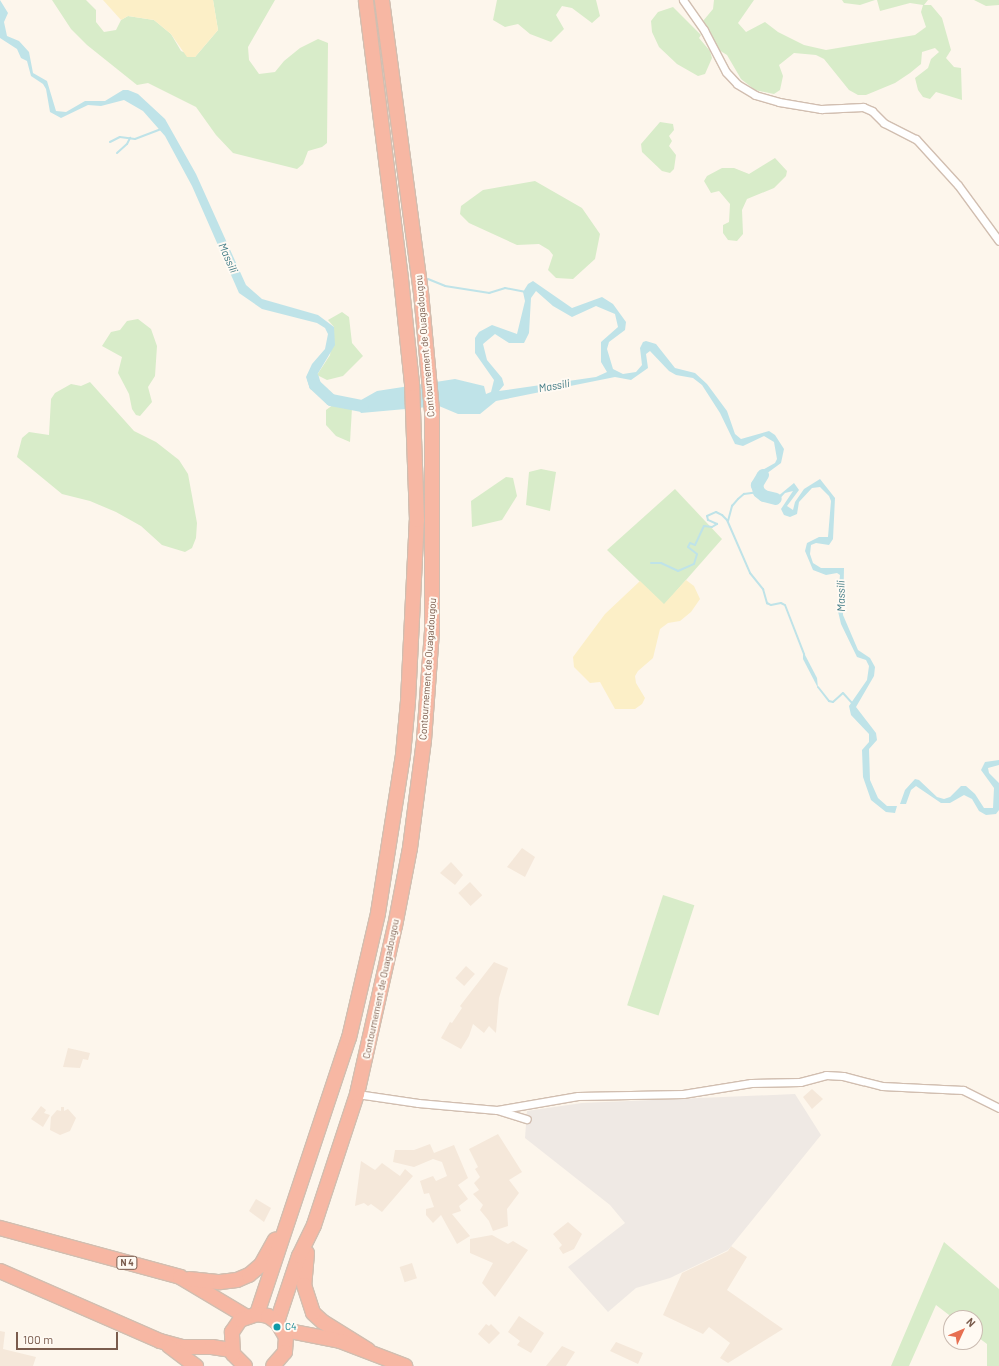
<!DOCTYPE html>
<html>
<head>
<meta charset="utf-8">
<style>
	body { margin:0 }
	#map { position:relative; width:999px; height:1366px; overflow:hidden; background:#fdf6ec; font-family:Barlow,sans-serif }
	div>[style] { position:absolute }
	.residential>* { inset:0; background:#f5e8da; transform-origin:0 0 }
	.industrial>* { inset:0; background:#efe9e4 }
	.green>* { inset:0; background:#d8ecc9; transform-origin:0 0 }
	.sand>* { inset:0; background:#fcefc7 }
	.water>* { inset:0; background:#bfe3e8 }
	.stream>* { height:2px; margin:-1px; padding:0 1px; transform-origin:1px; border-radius:1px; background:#bfe3e8 }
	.river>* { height:12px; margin:-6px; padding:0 6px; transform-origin:6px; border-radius:6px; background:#bfe3e8 }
	.roads { filter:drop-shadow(1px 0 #d1beb0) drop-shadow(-1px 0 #d1beb0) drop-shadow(0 1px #d1beb0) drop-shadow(0 -1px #d1beb0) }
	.street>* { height:7px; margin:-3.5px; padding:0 3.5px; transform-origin:3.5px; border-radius:3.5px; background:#fff }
	.highway>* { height:14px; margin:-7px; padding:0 7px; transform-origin:7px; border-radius:7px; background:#f7b7a3 }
	.dots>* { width:11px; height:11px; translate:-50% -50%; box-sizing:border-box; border:2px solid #fffaf3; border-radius:50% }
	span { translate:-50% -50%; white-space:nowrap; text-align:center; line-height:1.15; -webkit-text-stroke:4px #fffaf3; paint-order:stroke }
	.shield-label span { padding:1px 3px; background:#fffaf3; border:1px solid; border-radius:3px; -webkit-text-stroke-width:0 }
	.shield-label { font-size:9px; color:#7a5c4d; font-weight:700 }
	.street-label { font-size:10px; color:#7a5c4d }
	.culture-label { font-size:10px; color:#0d838f }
	.left { translate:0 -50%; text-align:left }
	.water-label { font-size:11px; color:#437c86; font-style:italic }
	.north { position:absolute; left:943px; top:1310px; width:40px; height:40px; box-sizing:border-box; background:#fffaf3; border:1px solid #cabbb1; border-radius:50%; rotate:46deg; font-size:11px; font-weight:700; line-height:16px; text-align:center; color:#7a5c4d }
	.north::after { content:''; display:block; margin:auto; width:14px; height:18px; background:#e76f51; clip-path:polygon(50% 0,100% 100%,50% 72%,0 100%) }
	.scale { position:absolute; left:16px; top:1332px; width:102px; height:18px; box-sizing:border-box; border:2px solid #7a5c4d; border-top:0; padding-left:5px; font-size:12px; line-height:14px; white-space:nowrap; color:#7a5c4d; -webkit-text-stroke:3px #fffaf3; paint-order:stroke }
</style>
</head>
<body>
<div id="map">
	<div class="residential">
		<div style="clip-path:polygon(522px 848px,535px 857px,525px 877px,507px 867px)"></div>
		<div style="clip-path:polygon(451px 862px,463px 875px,455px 885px,440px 873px)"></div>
		<div style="left:470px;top:882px;width:18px;height:16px;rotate:47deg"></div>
		<div style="clip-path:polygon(494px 962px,508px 968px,499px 998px,496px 1033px,489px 1026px,484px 1033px,473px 1024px,469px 1036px,461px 1049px,441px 1038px,450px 1022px,452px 1023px,462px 1008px,460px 1006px)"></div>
		<div style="left:466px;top:966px;width:12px;height:16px;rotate:42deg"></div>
		<div style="clip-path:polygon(68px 1048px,90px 1053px,88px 1060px,83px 1059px,80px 1068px,63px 1067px)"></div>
		<div style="clip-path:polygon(812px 1089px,823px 1099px,812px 1109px,803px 1097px)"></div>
		<div style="clip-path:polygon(41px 1106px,46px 1110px,44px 1113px,50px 1115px,43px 1127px,31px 1119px)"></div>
		<div style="clip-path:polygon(61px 1107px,64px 1107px,64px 1111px,68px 1109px,76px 1118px,70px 1131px,60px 1135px,50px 1130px,51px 1117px,57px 1110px,61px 1111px)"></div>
		<div style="clip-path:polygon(498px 1134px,522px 1172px,509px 1180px,519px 1193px,507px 1209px,508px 1226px,493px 1231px,489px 1221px,480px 1210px,483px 1205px,473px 1194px,479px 1190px,474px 1183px,480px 1177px,475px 1169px,478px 1167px,469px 1149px)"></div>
		<div style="clip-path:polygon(430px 1144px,434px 1153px,454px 1145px,468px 1178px,458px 1185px,468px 1199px,459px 1206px,461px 1211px,452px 1214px,470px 1236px,457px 1244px,441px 1215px,433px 1223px,426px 1215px,426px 1209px,434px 1207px,429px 1193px,424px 1194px,420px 1181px,433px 1176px,436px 1181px,447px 1176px,442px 1162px,433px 1159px,414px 1167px,393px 1162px,395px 1150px,414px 1150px)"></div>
		<div style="clip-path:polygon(361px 1161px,375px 1170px,382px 1163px,400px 1176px,405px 1169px,413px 1176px,382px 1212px,371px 1204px,368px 1206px,364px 1203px,355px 1206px)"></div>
		<div style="clip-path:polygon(256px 1199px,271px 1208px,264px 1222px,249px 1211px)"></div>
		<div style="clip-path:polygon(568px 1222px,582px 1234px,574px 1249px,563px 1254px,559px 1248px,562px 1245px,553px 1234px)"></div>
		<div style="clip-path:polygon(492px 1235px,508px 1244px,513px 1241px,528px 1250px,495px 1297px,482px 1283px,493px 1263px,470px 1253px,470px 1239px)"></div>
		<div style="clip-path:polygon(731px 1246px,747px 1257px,727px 1290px,783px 1329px,728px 1363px,720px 1358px,730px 1343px,709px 1327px,703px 1334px,663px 1315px,682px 1273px,728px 1251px)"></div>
		<div style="left:412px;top:1263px;width:16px;height:13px;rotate:72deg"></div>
		<div style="clip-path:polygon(519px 1316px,544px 1333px,531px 1353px,517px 1345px,520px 1341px,508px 1332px)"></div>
		<div style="clip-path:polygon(486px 1324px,489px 1326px,491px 1324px,500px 1333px,489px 1344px,478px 1334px)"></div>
		<div style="clip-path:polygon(0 1331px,5px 1332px,3px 1349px,36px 1357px,33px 1366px,0 1366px)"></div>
		<div style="clip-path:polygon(616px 1342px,643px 1353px,638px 1364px,610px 1351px)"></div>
		<div style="clip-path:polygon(562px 1346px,575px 1352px,566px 1366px,546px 1366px)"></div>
	</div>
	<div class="industrial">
		<div style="clip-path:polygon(795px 1094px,821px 1135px,728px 1250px,670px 1278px,636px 1288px,608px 1312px,568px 1267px,625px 1223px,610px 1205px,525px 1138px,527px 1111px,582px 1103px)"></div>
	</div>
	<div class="green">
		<div style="clip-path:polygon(52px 0,86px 0,96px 10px,96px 22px,104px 32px,116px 30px,121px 20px,128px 16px,154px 20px,171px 34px,181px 51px,195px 57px,218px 30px,213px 0,275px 0,248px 47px,249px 60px,259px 74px,275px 72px,284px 61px,300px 48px,318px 39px,328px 43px,327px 143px,322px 147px,308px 151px,303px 164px,297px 169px,233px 153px,216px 135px,196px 107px,148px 83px,137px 85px,87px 45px,71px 29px)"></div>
		<div style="clip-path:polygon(497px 0,596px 0,600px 16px,592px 23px,572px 8px,562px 6px,556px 15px,564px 29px,551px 42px,530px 34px,518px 24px,505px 27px,493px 20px)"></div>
		<div style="clip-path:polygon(714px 0,754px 0,738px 23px,746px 32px,765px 22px,778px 32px,804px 45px,826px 50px,915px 35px,926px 27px,921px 12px,923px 5px,910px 3px,880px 11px,877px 0,928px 0,924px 5px,931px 5px,942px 18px,951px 50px,946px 58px,954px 67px,961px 68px,962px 100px,936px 92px,930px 99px,923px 97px,918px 90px,915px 78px,928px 68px,931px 59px,939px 52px,935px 48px,922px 52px,921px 64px,910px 73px,895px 83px,866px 95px,858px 95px,849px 90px,824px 59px,816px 55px,794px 53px,779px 65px,783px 76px,780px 90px,774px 94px,755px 90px,741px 79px,727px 55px,719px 50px,703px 21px,713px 9px)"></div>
		<div style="clip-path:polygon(842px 0,875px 0,860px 5px,844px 3px)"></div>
		<div style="clip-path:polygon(974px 0,999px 0,999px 5px,986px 6px)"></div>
		<div style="clip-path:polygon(673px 7px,701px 35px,699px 38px,710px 51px,712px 58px,705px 74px,698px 76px,677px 64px,659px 47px,652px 32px,651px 21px,658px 12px)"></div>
		<div style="clip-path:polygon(660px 122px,673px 124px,674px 130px,669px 136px,672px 141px,669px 146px,676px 155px,674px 169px,670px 173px,662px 171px,642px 152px,641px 144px)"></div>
		<div style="clip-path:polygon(775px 158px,787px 171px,786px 176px,774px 188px,747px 199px,742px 210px,743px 234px,737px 241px,728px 240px,723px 233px,723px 225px,729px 222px,730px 204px,719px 191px,711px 193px,704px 181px,707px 176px,722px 168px,734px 168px,749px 174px)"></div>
		<div style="clip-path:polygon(535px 181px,582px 208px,600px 234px,595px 259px,573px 279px,556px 278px,548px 270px,553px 255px,549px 250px,539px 244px,517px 245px,469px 223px,460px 214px,461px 206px,483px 190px)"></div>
		<div style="clip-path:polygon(342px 312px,349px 317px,352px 343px,363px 356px,343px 376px,327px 380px,317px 375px,330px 355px,334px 327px,328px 320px)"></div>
		<div style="clip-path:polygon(138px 319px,151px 329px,157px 346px,155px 376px,148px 387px,152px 402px,140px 416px,136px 415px,132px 409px,129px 394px,118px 373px,122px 357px,102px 346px,111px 332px,120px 330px,127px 321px)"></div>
		<div style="clip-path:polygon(90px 382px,134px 431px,156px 442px,179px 460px,188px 474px,197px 523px,196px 538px,192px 548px,185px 552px,162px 545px,141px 526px,116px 512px,90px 501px,62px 494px,17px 457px,22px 438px,29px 432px,49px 435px,51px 399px,55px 393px,71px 384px,81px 386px)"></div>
		<div style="clip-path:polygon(337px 402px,352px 408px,350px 442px,336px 436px,326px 425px,326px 410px)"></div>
		<div style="clip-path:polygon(541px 469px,556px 472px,550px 511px,526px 505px,529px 472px)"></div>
		<div style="clip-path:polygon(506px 477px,513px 478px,517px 496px,502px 520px,472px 527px,471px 501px)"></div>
		<div style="clip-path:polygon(675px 489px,722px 539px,664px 605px,607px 550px)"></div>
		<div style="left:663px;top:895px;width:33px;height:116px;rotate:18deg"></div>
		<div style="clip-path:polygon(944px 1242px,999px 1289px,999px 1366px,987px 1366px,987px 1344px,975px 1335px,975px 1318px,953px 1318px,936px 1305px,909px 1366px,891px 1366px)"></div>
	</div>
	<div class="sand">
		<div style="clip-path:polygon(103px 0,213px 0,218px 30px,195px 57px,187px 57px,171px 34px,154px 20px,128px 16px,121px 20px)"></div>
		<div style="clip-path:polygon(686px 580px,694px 586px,700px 599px,691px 612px,680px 621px,668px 623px,660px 629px,653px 658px,638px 671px,635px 676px,636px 683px,645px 698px,642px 704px,635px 709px,615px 709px,600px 682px,590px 683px,574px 667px,573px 657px,605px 614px,640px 581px,664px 604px)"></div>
	</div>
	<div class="water">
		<div style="clip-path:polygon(0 0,8px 13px,4px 22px,7px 36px,19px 41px,29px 52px,33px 73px,47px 81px,56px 111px,66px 112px,85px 101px,105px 101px,123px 90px,128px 90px,138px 94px,165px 119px,196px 174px,246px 285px,262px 299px,318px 315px,334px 327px,335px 345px,317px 375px,322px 389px,320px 392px,310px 389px,306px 377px,312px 364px,325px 349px,328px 334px,325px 328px,317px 323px,262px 309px,239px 293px,192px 186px,165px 136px,143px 111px,124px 100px,101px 106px,88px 105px,61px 118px,50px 112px,46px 89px,43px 84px,31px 76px,27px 61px,21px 58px,17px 49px,0 38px)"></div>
		<div style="clip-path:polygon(evenodd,533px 281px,572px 308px,602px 297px,613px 304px,626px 322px,625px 330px,609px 342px,607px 349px,613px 369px,623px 374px,636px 372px,642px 365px,640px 348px,643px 342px,646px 341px,656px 344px,675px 368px,695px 373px,707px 384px,727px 411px,735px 434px,741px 439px,769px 431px,775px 435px,784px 449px,781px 463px,766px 474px,760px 488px,755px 487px,757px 473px,775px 463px,777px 459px,774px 442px,764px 436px,743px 446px,735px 444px,720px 413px,702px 385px,693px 378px,676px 375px,669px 371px,650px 351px,646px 354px,648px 368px,631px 380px,615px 377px,496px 401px,480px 414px,458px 414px,439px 406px,361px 413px,358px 409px,346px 406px,346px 403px,354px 404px,377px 391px,455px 379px,484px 386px,486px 394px,491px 392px,494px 380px,475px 353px,475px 338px,479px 332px,492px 325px,517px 334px,525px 301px,523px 292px,528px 284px,533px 281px,536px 291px,553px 306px,572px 317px,596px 306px,615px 314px,618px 327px,601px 342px,601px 362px,607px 372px,596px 377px,499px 391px,504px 385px,502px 378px,487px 360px,483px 344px,495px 334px,509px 343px,524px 343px,529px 333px,531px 298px,536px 291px)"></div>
		<div style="clip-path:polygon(820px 479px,835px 498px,833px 539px,829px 545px,816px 543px,811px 545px,810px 554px,813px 563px,821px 568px,844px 568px,843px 615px,858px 650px,870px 658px,875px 667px,874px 676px,856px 707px,876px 733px,877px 740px,869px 749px,870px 780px,878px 798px,887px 806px,897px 806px,895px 813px,886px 812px,871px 800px,863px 777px,862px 750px,869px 742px,869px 734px,851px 715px,849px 706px,867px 680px,869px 666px,866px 660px,857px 657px,841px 624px,837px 607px,840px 575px,837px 573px,826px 575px,813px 570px,805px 551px,807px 543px,819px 537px,828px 537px,831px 501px,829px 496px,820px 487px,812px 488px,799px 502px,797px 514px,790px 517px,784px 515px,781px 509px,793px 491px,785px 493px,777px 502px,771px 502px,762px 495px,765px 492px,777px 497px,794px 483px,799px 490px,787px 506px,793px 510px,795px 502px,804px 489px)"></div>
		<div style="clip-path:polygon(803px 651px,817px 678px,818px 688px,803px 659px)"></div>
		<div style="clip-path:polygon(999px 760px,999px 765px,988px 768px,989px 773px,999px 783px,999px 810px,996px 814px,986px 815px,979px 811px,972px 799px,964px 795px,950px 803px,941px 803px,916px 786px,911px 790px,906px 804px,900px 804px,905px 790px,915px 779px,919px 780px,937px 797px,944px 799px,950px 797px,961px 786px,966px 786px,975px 794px,984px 808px,993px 808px,994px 788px,981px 770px,985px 762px)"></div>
	</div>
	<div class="stream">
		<div style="left:110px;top:142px;width:11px;rotate:-27deg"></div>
		<div style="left:120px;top:137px;width:15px;rotate:8deg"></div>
		<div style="left:135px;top:139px;width:28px;rotate:-21deg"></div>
		<div style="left:117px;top:153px;width:13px;rotate:-42deg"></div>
		<div style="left:127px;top:144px;width:7px;rotate:-63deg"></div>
		<div style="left:428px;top:279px;width:18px;rotate:22deg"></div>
		<div style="left:445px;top:286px;width:45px;rotate:9deg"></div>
		<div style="left:489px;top:293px;width:17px;rotate:-17deg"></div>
		<div style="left:505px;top:288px;width:20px;rotate:11deg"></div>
		<div style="left:728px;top:521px;width:16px;rotate:-75deg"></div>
		<div style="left:732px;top:506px;width:9px;rotate:-49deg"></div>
		<div style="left:738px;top:499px;width:8px;rotate:-40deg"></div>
		<div style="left:744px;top:494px;width:15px;rotate:-8deg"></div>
		<div style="left:651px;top:563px;width:10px"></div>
		<div style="left:661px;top:563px;width:19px;rotate:25deg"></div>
		<div style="left:678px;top:571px;width:17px;rotate:-24deg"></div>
		<div style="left:694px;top:564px;width:10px;rotate:-73deg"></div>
		<div style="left:697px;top:554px;width:11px;rotate:-142deg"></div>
		<div style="left:688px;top:547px;width:4px;rotate:-63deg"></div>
		<div style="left:690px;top:543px;width:5px;rotate:22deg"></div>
		<div style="left:695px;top:545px;width:21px;rotate:-65deg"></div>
		<div style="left:704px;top:526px;width:8px;rotate:7deg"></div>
		<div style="left:712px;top:527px;width:6px;rotate:-31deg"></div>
		<div style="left:717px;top:524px;width:10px;rotate:-156deg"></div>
		<div style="left:708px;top:520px;width:4px;rotate:-104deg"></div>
		<div style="left:707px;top:516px;width:10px;rotate:-24deg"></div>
		<div style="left:716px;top:512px;width:7px;rotate:27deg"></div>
		<div style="left:722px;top:515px;width:7px;rotate:45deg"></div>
		<div style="left:727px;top:520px;width:58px;rotate:66.5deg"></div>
		<div style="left:750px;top:573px;width:21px;rotate:51deg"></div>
		<div style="left:763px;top:589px;width:15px;rotate:74deg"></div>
		<div style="left:767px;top:603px;width:4px;rotate:27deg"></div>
		<div style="left:771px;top:605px;width:10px;rotate:-11deg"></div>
		<div style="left:781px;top:603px;width:4px;rotate:27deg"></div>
		<div style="left:785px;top:605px;width:53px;rotate:68.8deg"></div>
		<div style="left:818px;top:687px;width:18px;rotate:52deg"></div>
		<div style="left:829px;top:701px;width:4px;rotate:14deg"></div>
		<div style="left:833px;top:702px;width:13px;rotate:-42deg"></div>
		<div style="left:843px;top:693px;width:13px;rotate:48deg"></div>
	</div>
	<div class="river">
		<div style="left:313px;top:378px;width:7px;rotate:74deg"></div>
		<div style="left:315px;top:385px;width:22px;rotate:43deg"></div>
		<div style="left:331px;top:400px;width:32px;rotate:11deg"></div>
		<div style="left:763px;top:475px;width:12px;rotate:121deg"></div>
		<div style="left:757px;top:485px;width:7px;rotate:74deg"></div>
		<div style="left:759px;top:492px;width:6px;rotate:39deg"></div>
		<div style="left:764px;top:496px;width:12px;rotate:14deg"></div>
	</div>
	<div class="roads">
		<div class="street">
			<div style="left:683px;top:0;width:37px;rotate:55deg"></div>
			<div style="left:704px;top:30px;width:47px;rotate:62.4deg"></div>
			<div style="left:726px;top:72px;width:16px;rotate:47deg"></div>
			<div style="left:737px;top:84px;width:21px;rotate:31deg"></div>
			<div style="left:755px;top:95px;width:25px;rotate:16deg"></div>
			<div style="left:779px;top:102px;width:43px;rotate:9.5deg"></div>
			<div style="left:821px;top:109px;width:42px;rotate:-2.7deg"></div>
			<div style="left:863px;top:107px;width:10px;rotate:24deg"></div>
			<div style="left:872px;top:111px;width:17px;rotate:45deg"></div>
			<div style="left:884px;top:123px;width:36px;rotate:27deg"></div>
			<div style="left:916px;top:139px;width:62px;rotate:47.6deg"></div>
			<div style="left:958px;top:185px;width:69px;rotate:53.8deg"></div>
			<div style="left:357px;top:1094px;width:62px;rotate:8.4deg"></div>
			<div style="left:418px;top:1103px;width:79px;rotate:5.1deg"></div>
			<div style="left:497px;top:1110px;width:31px;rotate:17deg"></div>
			<div style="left:497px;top:1110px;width:82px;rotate:-9.8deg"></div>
			<div style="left:578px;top:1096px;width:105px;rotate:-1.1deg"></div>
			<div style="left:683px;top:1094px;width:69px;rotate:-9.2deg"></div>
			<div style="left:751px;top:1083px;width:49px;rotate:-1.2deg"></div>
			<div style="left:800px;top:1082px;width:27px;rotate:-15deg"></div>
			<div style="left:826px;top:1075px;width:17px;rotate:3deg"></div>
			<div style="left:843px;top:1076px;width:40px;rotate:14.4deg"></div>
			<div style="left:882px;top:1086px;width:81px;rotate:2.8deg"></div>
			<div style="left:963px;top:1090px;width:40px;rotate:26.6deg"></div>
		</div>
		<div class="highway">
			<div style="left:0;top:1228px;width:187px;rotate:15.2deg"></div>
			<div style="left:180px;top:1277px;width:78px;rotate:30.8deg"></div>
			<div style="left:307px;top:1253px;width:32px;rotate:95deg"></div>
			<div style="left:304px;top:1285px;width:29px;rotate:72deg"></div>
			<div style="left:313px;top:1313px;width:13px;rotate:42deg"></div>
			<div style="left:323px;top:1322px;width:53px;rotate:31.9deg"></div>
			<div style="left:0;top:1271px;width:175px;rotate:23.6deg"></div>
			<div style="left:160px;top:1341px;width:23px;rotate:15deg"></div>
			<div style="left:182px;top:1347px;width:30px"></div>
			<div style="left:212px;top:1347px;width:20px;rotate:9deg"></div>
			<div style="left:189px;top:1279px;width:31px;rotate:6deg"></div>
			<div style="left:220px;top:1282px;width:17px;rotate:-7deg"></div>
			<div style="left:237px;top:1280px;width:13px;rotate:-23deg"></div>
			<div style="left:249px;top:1275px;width:16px;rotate:-40deg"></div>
			<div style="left:261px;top:1265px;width:29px;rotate:-61deg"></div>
			<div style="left:257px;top:1314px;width:291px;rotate:-71.6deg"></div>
			<div style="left:349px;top:1038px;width:128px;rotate:-76.9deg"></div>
			<div style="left:378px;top:913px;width:160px;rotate:-81deg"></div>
			<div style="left:403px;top:755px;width:54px;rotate:-84.7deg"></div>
			<div style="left:408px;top:701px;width:181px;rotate:-87.2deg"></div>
			<div style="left:417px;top:520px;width:136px;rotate:-92.1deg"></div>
			<div style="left:412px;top:384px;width:106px;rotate:-96deg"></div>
			<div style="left:401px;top:279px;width:281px;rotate:-97.2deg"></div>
			<div style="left:277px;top:1322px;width:70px;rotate:-71.6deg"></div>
			<div style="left:299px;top:1256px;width:34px;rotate:-64deg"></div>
			<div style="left:314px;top:1225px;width:138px;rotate:-71.8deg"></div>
			<div style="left:357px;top:1094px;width:172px;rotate:-77.3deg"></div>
			<div style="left:395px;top:926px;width:79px;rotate:-79.1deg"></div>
			<div style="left:410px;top:848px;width:109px;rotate:-82.6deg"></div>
			<div style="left:424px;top:740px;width:109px;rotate:-85.8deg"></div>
			<div style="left:432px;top:631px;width:220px;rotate:-90deg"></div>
			<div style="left:432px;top:411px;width:119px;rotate:-95.3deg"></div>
			<div style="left:421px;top:293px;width:296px;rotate:-97.6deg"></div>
			<div style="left:284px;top:1330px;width:57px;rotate:11.1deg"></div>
			<div style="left:340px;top:1341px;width:70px;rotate:21deg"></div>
			<div style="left:169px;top:1346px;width:34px;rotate:37deg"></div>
			<div style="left:245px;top:1366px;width:17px;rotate:-135deg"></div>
			<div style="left:233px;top:1354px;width:22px;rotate:-93deg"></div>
			<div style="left:232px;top:1332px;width:14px;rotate:-56deg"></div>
			<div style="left:240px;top:1320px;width:18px;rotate:-19deg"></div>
			<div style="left:257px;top:1314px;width:11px;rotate:10deg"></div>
			<div style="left:268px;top:1316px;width:11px;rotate:34deg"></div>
			<div style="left:277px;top:1322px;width:17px;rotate:59deg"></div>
			<div style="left:286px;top:1337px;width:15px;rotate:94deg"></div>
			<div style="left:285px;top:1352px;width:18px;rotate:131deg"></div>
		</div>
	</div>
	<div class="dots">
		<div style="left:277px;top:1327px;background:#0f9aa8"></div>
	</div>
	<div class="shield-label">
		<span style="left:127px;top:1263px">N 4</span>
	</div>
	<div class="street-label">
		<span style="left:425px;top:346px;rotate:-95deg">Contournement de Ouagadougou</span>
		<span style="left:428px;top:669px;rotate:-86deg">Contournement de Ouagadougou</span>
		<span style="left:381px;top:989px;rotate:-78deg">Contournement de Ouagadougou</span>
	</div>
	<div class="culture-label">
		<span class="left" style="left:285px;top:1327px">C4</span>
	</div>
	<div class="water-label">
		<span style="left:228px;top:258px;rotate:66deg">Massili</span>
		<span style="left:554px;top:386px;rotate:-10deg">Massili</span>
		<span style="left:841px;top:596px;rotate:-91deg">Massili</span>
	</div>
	<div class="north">N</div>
	<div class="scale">100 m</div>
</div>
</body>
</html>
